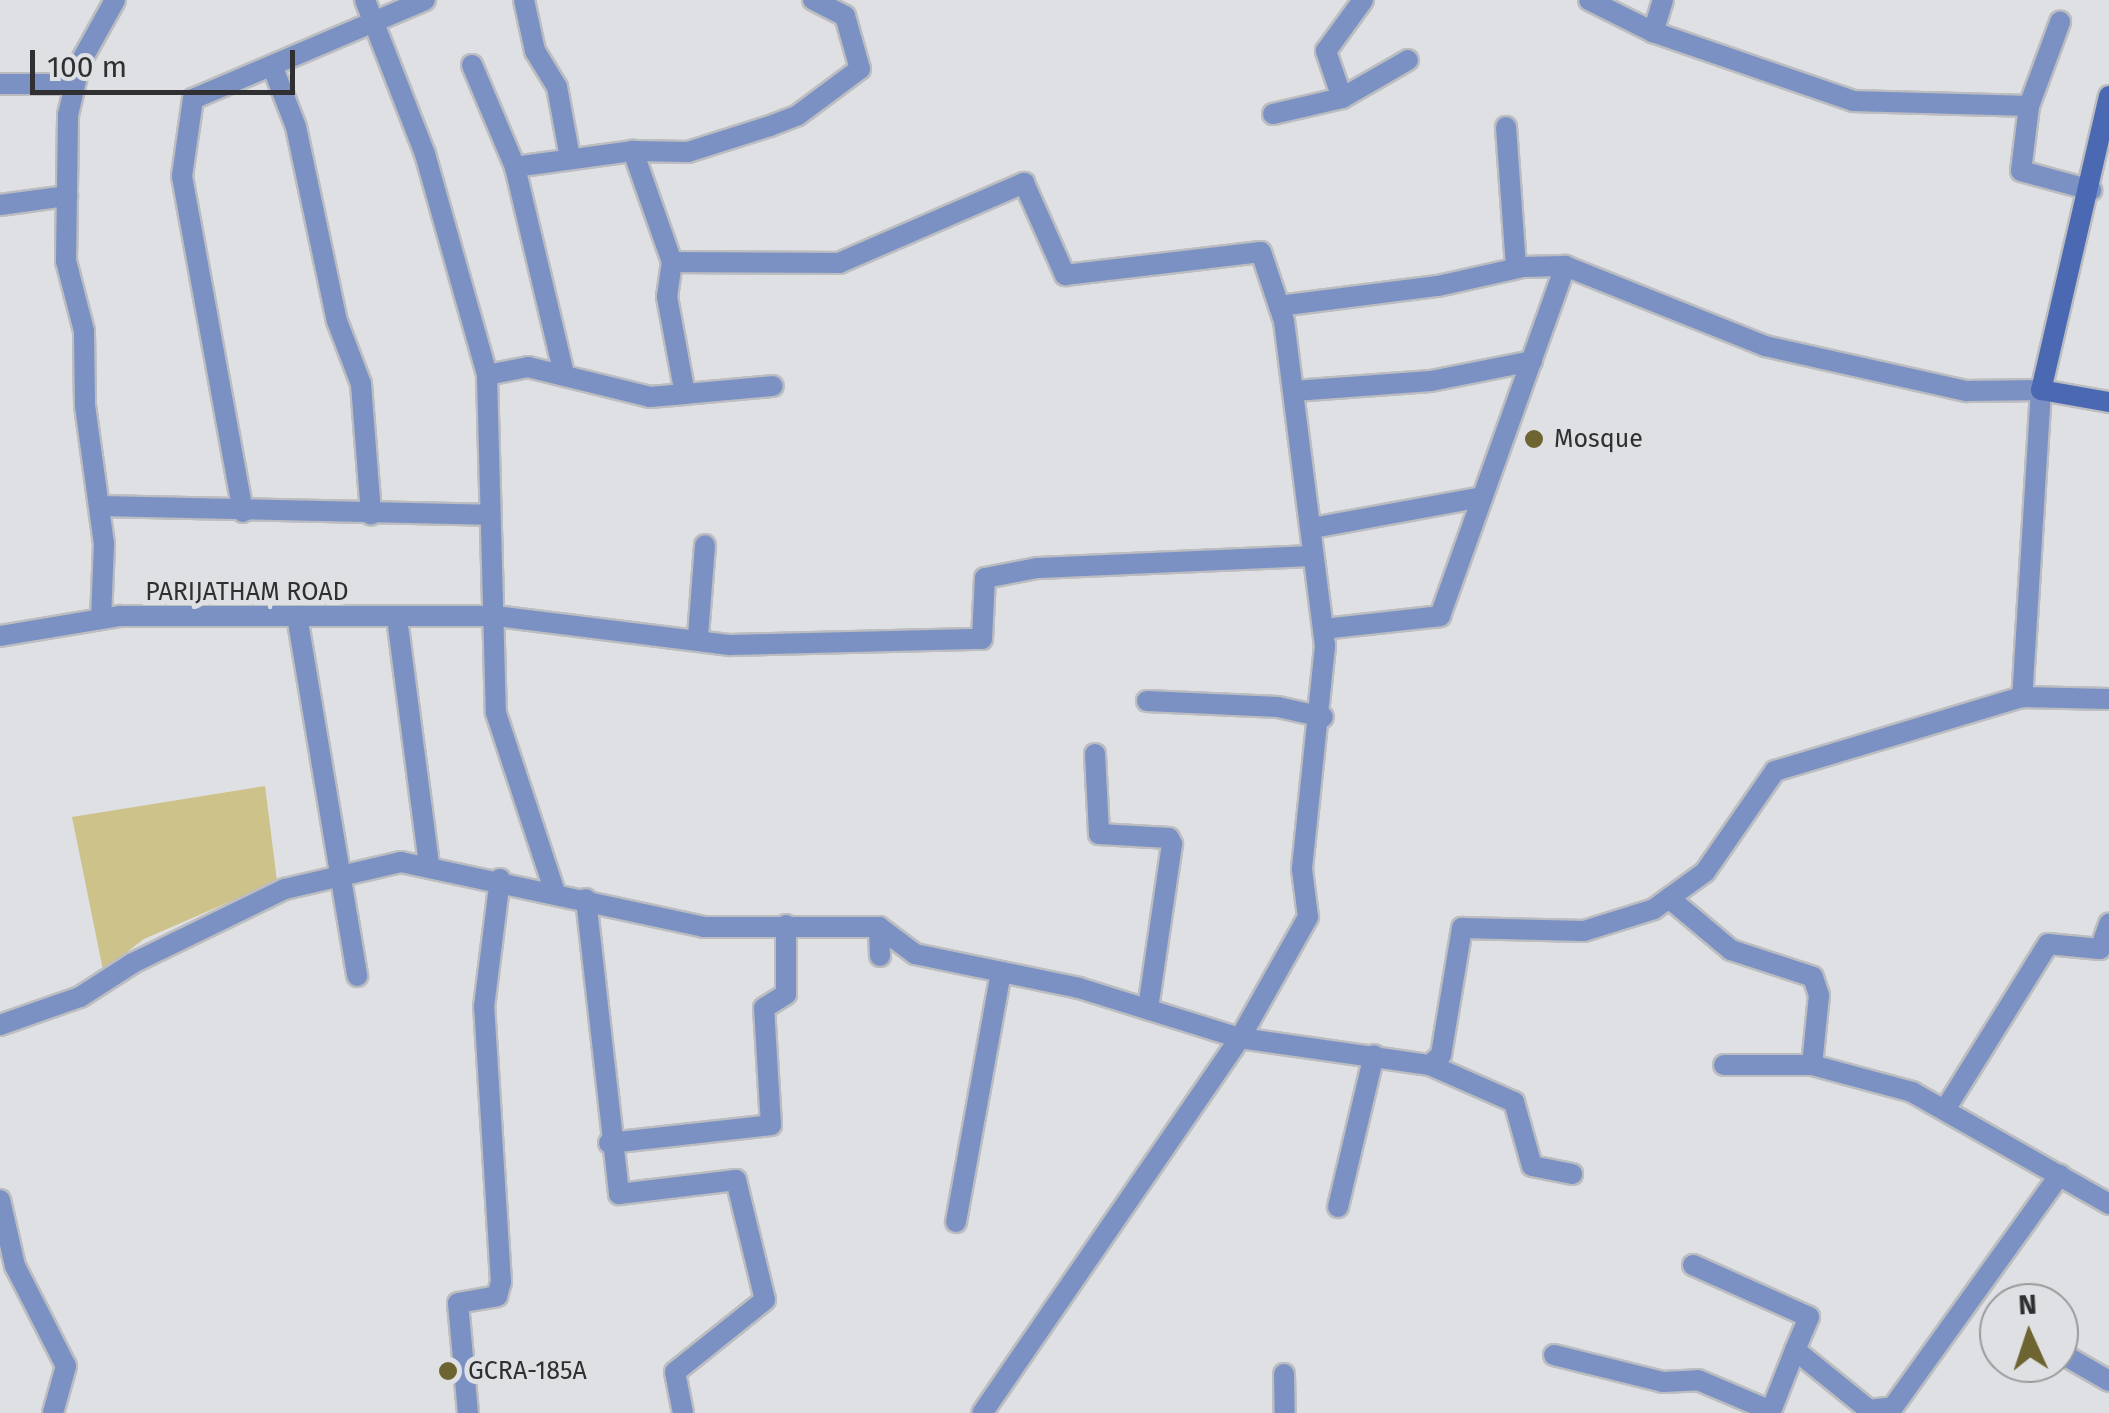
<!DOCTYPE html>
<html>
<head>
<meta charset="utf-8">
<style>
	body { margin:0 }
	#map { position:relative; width:2109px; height:1413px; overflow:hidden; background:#dee0e3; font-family:"Fira Sans",sans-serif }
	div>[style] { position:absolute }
	.green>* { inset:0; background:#cdc28a }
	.roads { filter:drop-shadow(2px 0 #bbbdc0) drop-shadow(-2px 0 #bbbdc0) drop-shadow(0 2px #bbbdc0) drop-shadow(0 -2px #bbbdc0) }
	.minor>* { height:20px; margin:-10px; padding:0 10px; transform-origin:10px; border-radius:10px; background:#7b91c4 }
	.secondary>* { height:20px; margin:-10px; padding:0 10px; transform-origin:10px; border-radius:10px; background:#4b69b2 }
	.dots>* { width:28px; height:28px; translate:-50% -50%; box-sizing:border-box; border:5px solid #dee0e3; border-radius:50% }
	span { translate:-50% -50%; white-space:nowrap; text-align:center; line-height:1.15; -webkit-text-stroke:10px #dee0e3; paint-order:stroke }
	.poi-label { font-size:25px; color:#303032 }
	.left { translate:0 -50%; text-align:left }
	.street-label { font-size:25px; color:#303032 }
	.north { position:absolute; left:1979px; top:1283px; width:100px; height:100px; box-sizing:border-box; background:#dee0e3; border:2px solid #989a9c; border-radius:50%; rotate:357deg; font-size:28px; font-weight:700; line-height:40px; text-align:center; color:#303032 }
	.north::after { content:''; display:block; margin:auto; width:35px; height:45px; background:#6e6431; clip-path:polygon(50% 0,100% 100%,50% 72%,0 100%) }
	.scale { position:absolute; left:30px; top:50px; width:265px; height:45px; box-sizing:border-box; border:5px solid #303032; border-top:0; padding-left:12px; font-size:30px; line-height:35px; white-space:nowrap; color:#303032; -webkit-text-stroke:8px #dee0e3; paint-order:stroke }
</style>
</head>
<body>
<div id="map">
	<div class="green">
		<div style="clip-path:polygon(265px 786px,277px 881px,144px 939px,103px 970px,72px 817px)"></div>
	</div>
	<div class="roads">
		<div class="minor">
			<div style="left:365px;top:0;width:165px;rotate:68.7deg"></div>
			<div style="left:425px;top:154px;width:230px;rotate:74.3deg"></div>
			<div style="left:487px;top:375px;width:338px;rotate:88.5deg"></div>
			<div style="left:496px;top:713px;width:188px;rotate:71.8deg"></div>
			<div style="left:524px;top:0;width:52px;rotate:77.8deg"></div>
			<div style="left:535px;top:51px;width:42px;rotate:58.6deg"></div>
			<div style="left:557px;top:87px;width:72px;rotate:79.6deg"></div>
			<div style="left:1589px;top:0;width:72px;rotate:26.6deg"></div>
			<div style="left:1663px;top:0;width:34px;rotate:107deg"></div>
			<div style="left:1653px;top:32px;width:212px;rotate:19deg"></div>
			<div style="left:1853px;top:101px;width:176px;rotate:1.6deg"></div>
			<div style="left:2029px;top:106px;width:65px;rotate:97deg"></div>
			<div style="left:2021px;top:171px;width:73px;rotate:15.2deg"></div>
			<div style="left:472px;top:65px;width:111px;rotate:67.1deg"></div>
			<div style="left:515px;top:167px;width:214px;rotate:76.7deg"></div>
			<div style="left:273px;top:68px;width:63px;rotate:68.7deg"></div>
			<div style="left:296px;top:127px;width:198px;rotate:78.1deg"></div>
			<div style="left:337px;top:321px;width:67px;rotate:69.1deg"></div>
			<div style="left:361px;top:384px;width:131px;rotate:85.6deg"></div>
			<div style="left:0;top:84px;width:72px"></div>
			<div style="left:1342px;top:98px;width:50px;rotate:-108.8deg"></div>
			<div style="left:1326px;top:51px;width:63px;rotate:-54deg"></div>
			<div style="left:2029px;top:106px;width:90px;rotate:-69.7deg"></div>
			<div style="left:1273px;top:114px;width:71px;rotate:-13.1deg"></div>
			<div style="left:1342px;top:98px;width:76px;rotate:-29.9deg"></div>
			<div style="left:1506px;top:127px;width:141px;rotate:85.9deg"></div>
			<div style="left:633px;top:151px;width:55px;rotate:1deg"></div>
			<div style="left:688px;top:152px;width:86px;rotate:-17.6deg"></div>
			<div style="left:770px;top:126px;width:30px;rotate:-21deg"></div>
			<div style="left:798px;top:115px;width:77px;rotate:-36.6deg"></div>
			<div style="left:860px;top:69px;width:55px;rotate:-105.8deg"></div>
			<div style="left:845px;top:16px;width:36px;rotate:-153deg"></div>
			<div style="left:0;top:205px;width:68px;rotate:-7.7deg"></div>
			<div style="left:672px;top:262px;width:167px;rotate:0.3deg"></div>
			<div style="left:839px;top:263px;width:202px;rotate:-23.4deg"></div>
			<div style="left:1024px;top:183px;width:101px;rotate:66deg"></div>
			<div style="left:1065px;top:275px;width:197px;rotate:-6.7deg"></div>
			<div style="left:1261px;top:252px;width:73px;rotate:71.6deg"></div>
			<div style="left:1284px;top:321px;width:328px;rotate:82.8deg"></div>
			<div style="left:1325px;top:646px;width:224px;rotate:95.9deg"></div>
			<div style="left:1302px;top:869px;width:48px;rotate:82.9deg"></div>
			<div style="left:1308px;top:917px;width:139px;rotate:119.3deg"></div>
			<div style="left:1240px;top:1038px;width:455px;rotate:124.5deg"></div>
			<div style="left:1279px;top:306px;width:160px;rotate:-7.2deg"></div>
			<div style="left:1438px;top:286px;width:87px;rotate:-12.6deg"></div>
			<div style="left:1523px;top:267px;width:42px;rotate:-1.4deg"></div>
			<div style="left:1565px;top:266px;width:215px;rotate:21.8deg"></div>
			<div style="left:1765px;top:346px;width:207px;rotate:12.6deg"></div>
			<div style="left:1967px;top:391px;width:74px;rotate:-0.8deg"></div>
			<div style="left:2041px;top:390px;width:308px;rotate:93.5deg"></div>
			<div style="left:487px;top:375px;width:42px;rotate:-11deg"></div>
			<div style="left:528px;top:367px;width:126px;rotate:13.8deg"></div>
			<div style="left:650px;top:397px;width:35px;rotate:-5deg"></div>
			<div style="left:685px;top:394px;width:99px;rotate:-100.5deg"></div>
			<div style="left:667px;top:297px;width:35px;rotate:-82deg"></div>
			<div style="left:672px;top:262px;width:118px;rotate:-109.4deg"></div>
			<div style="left:633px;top:151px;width:119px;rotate:172.3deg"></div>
			<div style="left:1294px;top:391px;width:137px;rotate:-4.2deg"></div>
			<div style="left:1431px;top:381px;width:103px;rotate:-11.2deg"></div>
			<div style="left:685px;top:394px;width:88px;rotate:-5.2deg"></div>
			<div style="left:100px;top:506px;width:389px;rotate:1.3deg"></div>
			<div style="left:243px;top:512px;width:341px;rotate:-100.3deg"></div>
			<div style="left:182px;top:176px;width:78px;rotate:-81.9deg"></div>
			<div style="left:193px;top:99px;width:252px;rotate:-23.1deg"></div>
			<div style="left:1312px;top:528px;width:173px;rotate:-10.3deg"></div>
			<div style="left:297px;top:616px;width:365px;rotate:80.5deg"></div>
			<div style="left:397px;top:618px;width:250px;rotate:82.6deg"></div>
			<div style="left:101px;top:619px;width:75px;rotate:-87.7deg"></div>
			<div style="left:104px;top:544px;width:140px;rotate:-97.8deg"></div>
			<div style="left:85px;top:405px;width:74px;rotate:-90.8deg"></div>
			<div style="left:84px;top:331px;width:72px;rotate:-104.4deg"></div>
			<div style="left:66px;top:261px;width:146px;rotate:-89.2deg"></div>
			<div style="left:68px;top:115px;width:53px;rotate:-77deg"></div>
			<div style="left:80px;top:63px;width:72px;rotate:-60.9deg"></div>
			<div style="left:1323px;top:629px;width:118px;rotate:-6.3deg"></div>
			<div style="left:1440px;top:616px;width:372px;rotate:-70.3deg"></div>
			<div style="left:0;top:636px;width:122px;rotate:-9.5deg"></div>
			<div style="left:120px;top:616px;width:376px"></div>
			<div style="left:496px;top:616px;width:236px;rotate:7.1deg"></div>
			<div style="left:730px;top:645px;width:252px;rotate:-1.4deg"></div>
			<div style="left:982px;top:639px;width:61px;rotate:-87.2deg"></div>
			<div style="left:985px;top:578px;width:53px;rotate:-10.9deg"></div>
			<div style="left:1037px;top:568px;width:276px;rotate:-2.5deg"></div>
			<div style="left:698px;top:636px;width:91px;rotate:-85.6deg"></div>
			<div style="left:1147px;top:701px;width:131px;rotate:2.6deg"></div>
			<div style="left:1278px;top:707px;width:46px;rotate:12.5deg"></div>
			<div style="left:1095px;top:754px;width:80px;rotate:87.1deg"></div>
			<div style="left:1099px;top:834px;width:70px;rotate:3.3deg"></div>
			<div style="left:1169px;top:838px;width:7px;rotate:63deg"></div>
			<div style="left:1172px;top:844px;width:167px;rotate:98.3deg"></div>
			<div style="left:1669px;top:898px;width:81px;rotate:40deg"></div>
			<div style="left:1731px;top:950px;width:86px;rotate:18.2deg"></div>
			<div style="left:1813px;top:977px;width:19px;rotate:72deg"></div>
			<div style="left:1819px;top:995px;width:70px;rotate:95.7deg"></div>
			<div style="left:586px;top:899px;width:297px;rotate:83.6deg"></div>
			<div style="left:619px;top:1194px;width:118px;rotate:-6.8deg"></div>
			<div style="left:736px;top:1180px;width:123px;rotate:76.4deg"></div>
			<div style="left:765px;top:1300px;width:115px;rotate:141.3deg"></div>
			<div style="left:675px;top:1372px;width:42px;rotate:79deg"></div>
			<div style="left:879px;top:927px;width:29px;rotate:88deg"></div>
			<div style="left:0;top:1025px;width:85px;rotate:-19.3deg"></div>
			<div style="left:80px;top:997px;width:63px;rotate:-32.7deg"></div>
			<div style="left:133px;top:963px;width:169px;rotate:-26deg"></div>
			<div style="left:285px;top:889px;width:119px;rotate:-13.1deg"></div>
			<div style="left:401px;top:862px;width:309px;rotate:12.1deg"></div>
			<div style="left:703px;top:927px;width:176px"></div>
			<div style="left:879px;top:927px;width:45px;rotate:36.9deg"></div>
			<div style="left:915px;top:954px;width:167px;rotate:11.7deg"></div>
			<div style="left:1079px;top:988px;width:169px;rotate:17.3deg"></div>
			<div style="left:1240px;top:1038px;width:192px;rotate:8.1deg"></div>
			<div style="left:1430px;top:1065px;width:15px;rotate:-42deg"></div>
			<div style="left:1441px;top:1055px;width:129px;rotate:-80.6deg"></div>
			<div style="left:1462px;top:928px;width:122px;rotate:1.4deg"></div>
			<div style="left:1584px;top:931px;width:73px;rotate:-17.4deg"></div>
			<div style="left:1654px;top:909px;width:63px;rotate:-36deg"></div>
			<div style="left:1705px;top:872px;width:123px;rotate:-55.3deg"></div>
			<div style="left:1775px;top:771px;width:258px;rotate:-16.7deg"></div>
			<div style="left:2022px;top:697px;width:87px;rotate:1.3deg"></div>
			<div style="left:1430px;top:1065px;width:92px;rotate:23.8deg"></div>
			<div style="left:1514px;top:1102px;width:66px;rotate:74.3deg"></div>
			<div style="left:1532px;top:1166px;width:41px;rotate:11.3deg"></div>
			<div style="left:1724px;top:1065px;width:88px"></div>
			<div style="left:1812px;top:1065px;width:104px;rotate:15.1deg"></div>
			<div style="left:1912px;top:1092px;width:227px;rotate:29.6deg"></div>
			<div style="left:1946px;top:1108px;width:193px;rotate:-58.1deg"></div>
			<div style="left:2048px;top:944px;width:52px;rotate:5.5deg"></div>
			<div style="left:2100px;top:949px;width:27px;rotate:-70deg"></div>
			<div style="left:609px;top:1143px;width:163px;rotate:-6.3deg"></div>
			<div style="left:771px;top:1125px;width:117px;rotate:-93.4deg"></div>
			<div style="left:764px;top:1008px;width:26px;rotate:-32deg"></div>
			<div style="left:786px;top:994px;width:69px;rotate:-90deg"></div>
			<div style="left:0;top:1200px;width:68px;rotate:77.2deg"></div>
			<div style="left:15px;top:1266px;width:112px;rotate:63deg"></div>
			<div style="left:66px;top:1366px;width:49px;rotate:105.5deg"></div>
			<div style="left:1338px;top:1207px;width:156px;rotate:-76.7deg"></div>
			<div style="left:956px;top:1222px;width:254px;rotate:-79.8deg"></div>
			<div style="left:1693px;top:1265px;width:127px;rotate:24.1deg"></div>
			<div style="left:1809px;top:1317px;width:36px;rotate:113deg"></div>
			<div style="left:2059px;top:1352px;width:58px;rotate:30.1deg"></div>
			<div style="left:1554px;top:1355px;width:112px;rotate:13.9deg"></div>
			<div style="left:1663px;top:1382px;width:35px;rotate:-3deg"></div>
			<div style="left:1698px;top:1380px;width:79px;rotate:23deg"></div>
			<div style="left:1771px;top:1411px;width:66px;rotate:-68.5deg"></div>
			<div style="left:1795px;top:1350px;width:95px;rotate:39deg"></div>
			<div style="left:1869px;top:1410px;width:24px;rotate:-7deg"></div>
			<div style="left:1893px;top:1407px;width:286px;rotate:-54.3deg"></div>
			<div style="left:1284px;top:1374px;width:39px;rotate:89deg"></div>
			<div style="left:468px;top:1413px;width:110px;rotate:-95.2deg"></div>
			<div style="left:458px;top:1303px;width:40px;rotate:-10deg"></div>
			<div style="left:497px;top:1296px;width:15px;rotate:-74deg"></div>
			<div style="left:501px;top:1282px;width:276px;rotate:-93.5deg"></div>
			<div style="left:484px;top:1007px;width:129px;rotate:-82.9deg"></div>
		</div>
		<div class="secondary">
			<div style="left:2109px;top:96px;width:302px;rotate:103deg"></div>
			<div style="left:2041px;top:390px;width:69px;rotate:10deg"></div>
		</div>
	</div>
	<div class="dots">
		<div style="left:1534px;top:439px;background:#6e6431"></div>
		<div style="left:448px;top:1371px;background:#6e6431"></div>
	</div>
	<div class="poi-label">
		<span class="left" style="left:1554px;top:439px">Mosque</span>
		<span class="left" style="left:468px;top:1371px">GCRA-185A</span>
	</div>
	<div class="street-label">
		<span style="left:247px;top:592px">PARIJATHAM ROAD</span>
	</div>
	<div class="north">N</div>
	<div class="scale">100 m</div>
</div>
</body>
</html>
